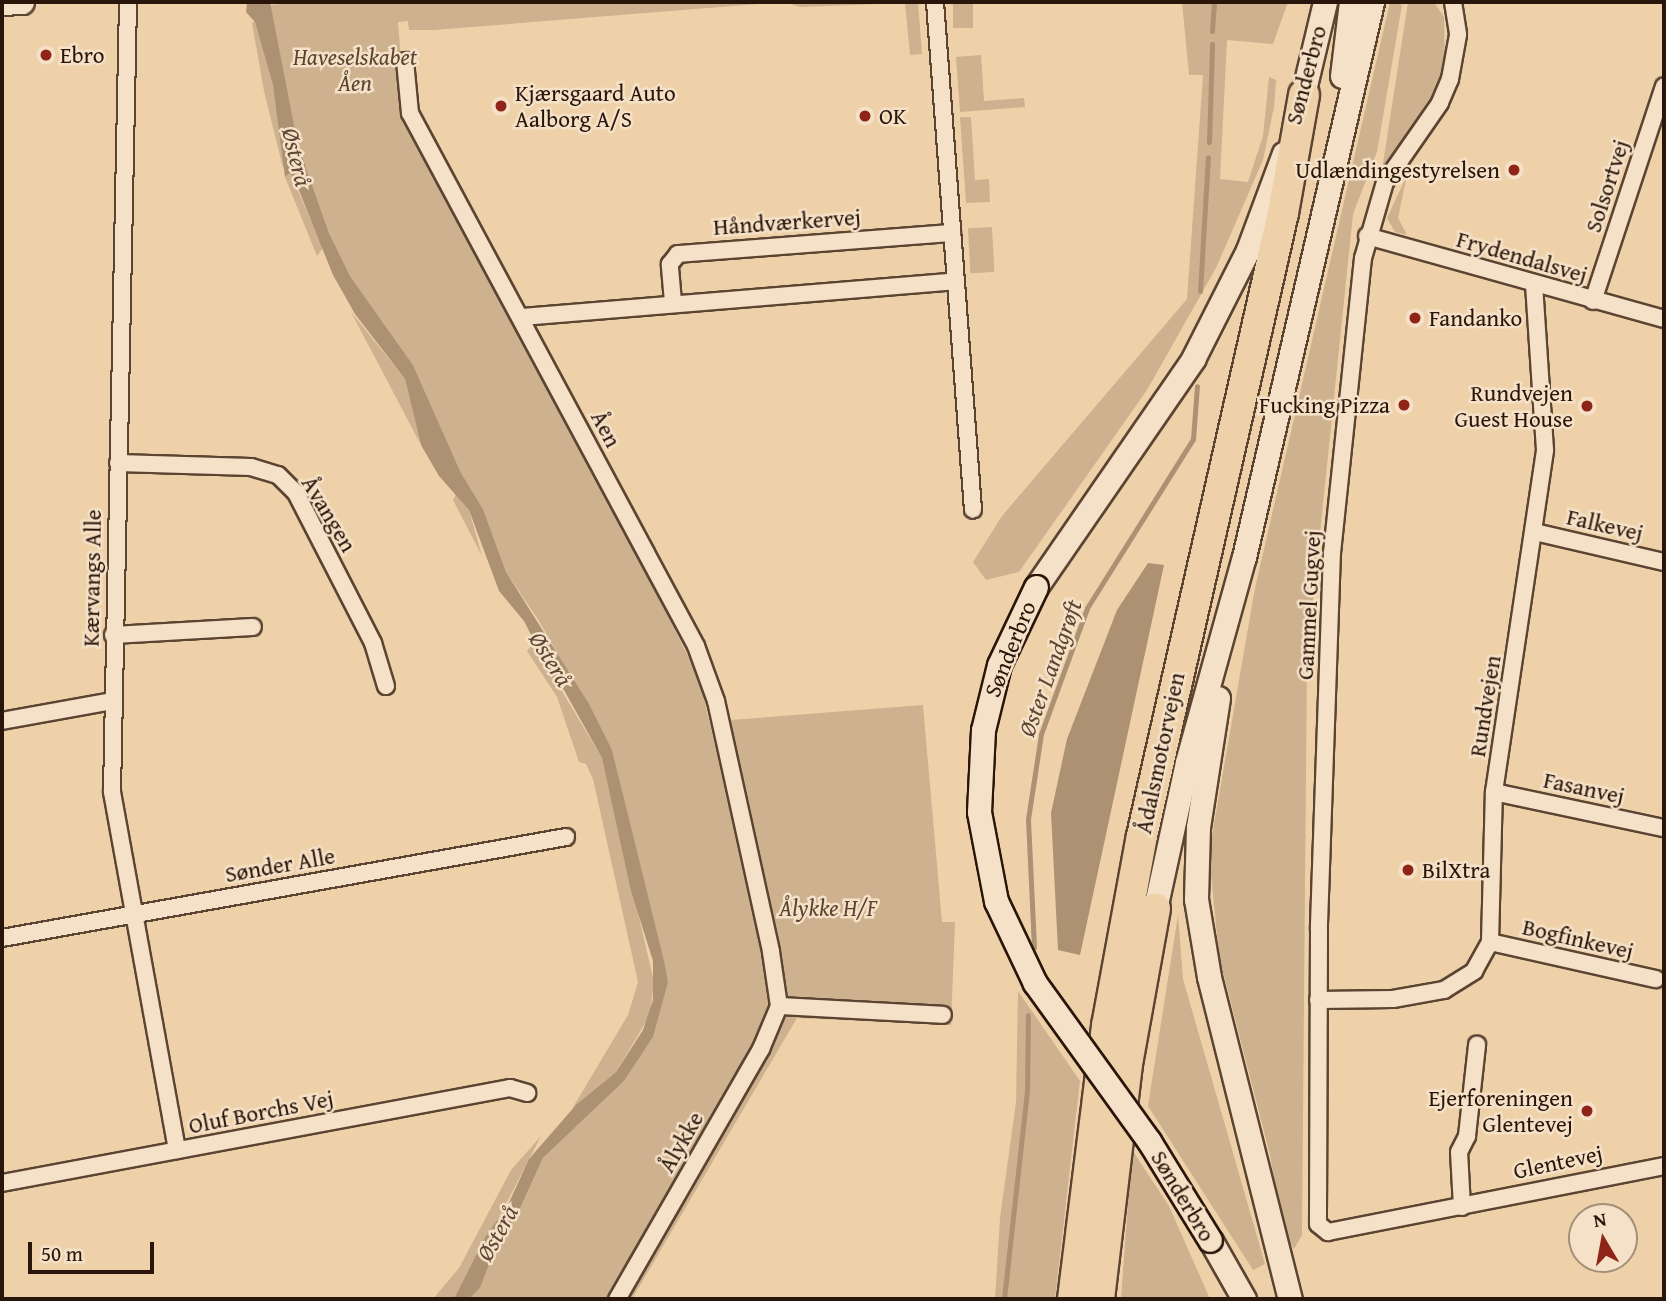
<!DOCTYPE html>
<html>
<head>
<meta charset="utf-8">
<style>
	body { margin:0 }
	#map { position:relative; width:1666px; height:1301px; overflow:hidden; background:#efd1a9; font-family:"Gentium Book Plus",serif }
	div>[style] { position:absolute }
	.green>* { inset:0; background:#ceb18e; transform-origin:0 0 }
	.water>* { inset:0; background:#ac9173 }
	.stream>* { height:5px; margin:-2.5px; padding:0 2.5px; transform-origin:2.5px; border-radius:2.5px; background:#ac9173 }
	.roads { filter:drop-shadow(2px 0 #5b4432) drop-shadow(-2px 0 #5b4432) drop-shadow(0 2px #5b4432) drop-shadow(0 -2px #5b4432) }
	.street>* { height:16px; margin:-8px; padding:0 8px; transform-origin:8px; border-radius:8px; background:#f5e1c7 }
	.secondary>* { height:23px; margin:-11.5px; padding:0 11.5px; transform-origin:11.5px; border-radius:11.5px; background:#f5e1c7 }
	.highway>* { height:30px; margin:-15px; padding:0 15px; transform-origin:15px; border-radius:15px; background:#efd1a9 }
	.bridges { filter:drop-shadow(2px 0 #2a150a) drop-shadow(-2px 0 #2a150a) drop-shadow(0 2px #2a150a) drop-shadow(0 -2px #2a150a) }
	.secondary-bridge>* { height:23px; margin:-11.5px; padding:0 11.5px; transform-origin:11.5px; border-radius:11.5px; background:#f5e1c7 }
	.dots>* { width:19px; height:19px; translate:-50% -50%; box-sizing:border-box; border:4px solid #f5e1c7; border-radius:50% }
	span { translate:-50% -50%; white-space:nowrap; text-align:center; line-height:1.15; -webkit-text-stroke:5px #f5e1c7; paint-order:stroke }
	.poi-label { font-size:23px; color:#2a150a }
	.left { translate:0 -50%; text-align:left }
	.right { translate:-100% -50%; text-align:right }
	.park-label { font-size:23px; color:#5b4432; font-style:italic }
	.street-label { font-size:23px; color:#2a150a }
	.water-label { font-size:24px; color:#5e4734; font-style:italic }
	.frame { position:absolute; inset:0; border:4px solid #2a150a; pointer-events:none }
	.north { position:absolute; left:1568px; top:1203px; width:70px; height:70px; box-sizing:border-box; background:#f5e1c7; border:2px solid #a48f7b; border-radius:50%; rotate:350deg; font-size:19px; font-weight:700; line-height:28px; text-align:center; color:#2a150a }
	.north::after { content:''; display:block; margin:auto; width:24px; height:32px; background:#8f2418; clip-path:polygon(50% 0,100% 100%,50% 72%,0 100%) }
	.scale { position:absolute; left:28px; top:1242px; width:126px; height:32px; box-sizing:border-box; border:4px solid #2a150a; border-top:0; padding-left:9px; font-size:21px; line-height:24px; white-space:nowrap; color:#2a150a; -webkit-text-stroke:5px #f5e1c7; paint-order:stroke }
</style>
</head>
<body>
<div id="map">
	<div class="green">
		<div style="clip-path:polygon(303px 2px,918px 2px,922px 54px,910px 55px,905px 3px,800px 7px,784px 2px,434px 30px,409px 30px,408px 21px,398px 22px,403px 87px,699px 678px,735px 830px,750px 827px,728px 726px,732px 726px,731px 720px,923px 705px,942px 922px,955px 922px,951px 1025px,797px 1018px,632px 1299px,469px 1299px,480px 1288px,497px 1244px,516px 1217px,543px 1158px,624px 1081px,653px 1037px,667px 982px,612px 750px,539px 621px,506px 572px,483px 509px,461px 473px,413px 365px,350px 276px,329px 233px,298px 145px,270px 5px)"></div>
		<div style="left:953px;top:2px;width:20px;height:26px"></div>
		<div style="clip-path:polygon(1182px 2px,1288px 2px,1273px 44px,1227px 40px,1220px 179px,1248px 182px,1263px 136px,1269px 77px,1276px 80px,1274px 107px,1263px 160px,1216px 268px,1147px 390px,1019px 572px,986px 580px,973px 562px,1002px 516px,1187px 299px,1203px 75px,1189px 75px)"></div>
		<div style="clip-path:polygon(1390px 2px,1402px 5px,1377px 152px,1353px 214px,1307px 659px,1302px 1235px,1294px 1249px,1284px 1235px,1270px 1155px,1219px 956px,1209px 853px,1255px 588px)"></div>
		<div style="clip-path:polygon(1408px 2px,1434px 2px,1444px 17px,1445px 69px,1438px 87px,1382px 170px)"></div>
		<div style="clip-path:polygon(255px 21px,273px 85px,286px 162px,283px 168px,264px 91px,252px 23px)"></div>
		<div style="clip-path:polygon(981px 55px,984px 101px,1024px 98px,1025px 107px,960px 112px,956px 57px)"></div>
		<div style="clip-path:polygon(960px 117px,971px 117px,975px 180px,989px 179px,990px 202px,966px 203px)"></div>
		<div style="clip-path:polygon(290px 173px,323px 248px,317px 256px,285px 177px)"></div>
		<div style="clip-path:polygon(1407px 175px,1398px 218px,1407px 235px,1395px 232px,1387px 218px)"></div>
		<div style="left:992px;top:227px;width:45px;height:24px;rotate:87deg"></div>
		<div style="clip-path:polygon(351px 312px,405px 379px,421px 445px)"></div>
		<div style="clip-path:polygon(456px 494px,469px 510px,482px 556px,453px 500px)"></div>
		<div style="clip-path:polygon(533px 643px,602px 758px,654px 982px,650px 1015px,616px 1072px,572px 1109px,628px 1015px,638px 982px,593px 779px,586px 764px,579px 762px,557px 697px,527px 651px)"></div>
		<div style="clip-path:polygon(1178px 915px,1183px 979px,1265px 1264px,1253px 1270px,1148px 1106px)"></div>
		<div style="clip-path:polygon(1018px 991px,1080px 1081px,1055px 1299px,995px 1299px,1000px 1218px,1016px 1102px)"></div>
		<div style="clip-path:polygon(541px 1136px,462px 1289px,454px 1299px,433px 1299px,459px 1268px,511px 1170px)"></div>
		<div style="clip-path:polygon(1132px 1150px,1169px 1206px,1210px 1299px,1121px 1299px)"></div>
	</div>
	<div class="water">
		<div style="clip-path:polygon(247px 2px,270px 2px,298px 145px,329px 233px,350px 276px,413px 365px,461px 473px,483px 509px,506px 572px,589px 704px,612px 750px,664px 961px,668px 982px,653px 1037px,624px 1081px,543px 1158px,516px 1217px,497px 1244px,480px 1288px,469px 1299px,454px 1299px,486px 1236px,507px 1207px,529px 1159px,576px 1105px,616px 1072px,643px 1030px,653px 1000px,653px 961px,631px 891px,602px 758px,564px 690px,555px 682px,524px 621px,499px 591px,469px 510px,439px 476px,421px 445px,405px 379px,355px 314px,333px 275px,298px 188px,290px 173px,285px 177px,273px 85px,255px 22px,246px 12px)"></div>
		<div style="clip-path:polygon(1148px 563px,1164px 565px,1080px 955px,1058px 950px,1051px 813px,1067px 739px,1117px 610px)"></div>
	</div>
	<div class="stream">
		<div style="left:1212px;top:31px;width:29px;rotate:-86deg"></div>
		<div style="left:1209px;top:142px;width:98px;rotate:-88.2deg"></div>
		<div style="left:1200px;top:291px;width:134px;rotate:-86.6deg"></div>
		<div style="left:1034px;top:947px;width:128px;rotate:-92.7deg"></div>
		<div style="left:1028px;top:819px;width:86px;rotate:-81.3deg"></div>
		<div style="left:1041px;top:734px;width:134px;rotate:-69.9deg"></div>
		<div style="left:1087px;top:608px;width:199px;rotate:-57.9deg"></div>
		<div style="left:1193px;top:439px;width:53px;rotate:-85.7deg"></div>
		<div style="left:1004px;top:1299px;width:208px;rotate:-83.7deg"></div>
		<div style="left:1027px;top:1092px;width:77px;rotate:-89.3deg"></div>
	</div>
	<div class="roads">
		<div class="street">
			<div style="left:128px;top:2px;width:790px;rotate:91.16deg"></div>
			<div style="left:112px;top:792px;width:364px;rotate:79.7deg"></div>
			<div style="left:935px;top:2px;width:509px;rotate:85.72deg"></div>
			<div style="left:1453px;top:2px;width:33px;rotate:81deg"></div>
			<div style="left:1458px;top:35px;width:45px;rotate:100.3deg"></div>
			<div style="left:1450px;top:79px;width:26px;rotate:113deg"></div>
			<div style="left:1440px;top:103px;width:96px;rotate:124.8deg"></div>
			<div style="left:1385px;top:182px;width:79px;rotate:106.1deg"></div>
			<div style="left:1363px;top:258px;width:296px;rotate:96deg"></div>
			<div style="left:1332px;top:552px;width:378px;rotate:92deg"></div>
			<div style="left:1319px;top:930px;width:294px;rotate:90.2deg"></div>
			<div style="left:1318px;top:1224px;width:13px;rotate:39deg"></div>
			<div style="left:1328px;top:1232px;width:342px;rotate:-11.1deg"></div>
			<div style="left:405px;top:61px;width:52px;rotate:84.5deg"></div>
			<div style="left:410px;top:113px;width:605px;rotate:61.78deg"></div>
			<div style="left:696px;top:646px;width:59px;rotate:70deg"></div>
			<div style="left:716px;top:701px;width:257px;rotate:77.6deg"></div>
			<div style="left:771px;top:952px;width:55px;rotate:81.6deg"></div>
			<div style="left:779px;top:1006px;width:47px;rotate:112.7deg"></div>
			<div style="left:761px;top:1049px;width:289px;rotate:119.9deg"></div>
			<div style="left:1367px;top:236px;width:308px;rotate:15.6deg"></div>
			<div style="left:1593px;top:301px;width:226px;rotate:-71.7deg"></div>
			<div style="left:673px;top:302px;width:38px;rotate:-95deg"></div>
			<div style="left:670px;top:264px;width:13px;rotate:-51deg"></div>
			<div style="left:678px;top:254px;width:275px;rotate:-4.4deg"></div>
			<div style="left:521px;top:317px;width:436px;rotate:-4.7deg"></div>
			<div style="left:118px;top:463px;width:133px;rotate:1.7deg"></div>
			<div style="left:251px;top:467px;width:28px;rotate:17deg"></div>
			<div style="left:278px;top:475px;width:25px;rotate:45deg"></div>
			<div style="left:296px;top:493px;width:169px;rotate:62.8deg"></div>
			<div style="left:373px;top:643px;width:45px;rotate:73.2deg"></div>
			<div style="left:1535px;top:532px;width:132px;rotate:13.1deg"></div>
			<div style="left:113px;top:635px;width:140px;rotate:-3.3deg"></div>
			<div style="left:2px;top:721px;width:112px;rotate:-10.3deg"></div>
			<div style="left:1494px;top:792px;width:174px;rotate:12deg"></div>
			<div style="left:2px;top:938px;width:573px;rotate:-10.15deg"></div>
			<div style="left:1490px;top:942px;width:170px;rotate:12.6deg"></div>
			<div style="left:1318px;top:1000px;width:75px;rotate:-0.8deg"></div>
			<div style="left:1393px;top:999px;width:52px;rotate:-10deg"></div>
			<div style="left:1444px;top:990px;width:36px;rotate:-32deg"></div>
			<div style="left:1474px;top:971px;width:33px;rotate:-61deg"></div>
			<div style="left:1490px;top:942px;width:150px;rotate:-88.5deg"></div>
			<div style="left:1494px;top:792px;width:346px;rotate:-81.5deg"></div>
			<div style="left:1545px;top:450px;width:166px;rotate:-93.8deg"></div>
			<div style="left:779px;top:1006px;width:164px;rotate:3.1deg"></div>
			<div style="left:2px;top:1183px;width:517px;rotate:-10.59deg"></div>
			<div style="left:510px;top:1088px;width:18px;rotate:16deg"></div>
			<div style="left:1462px;top:1207px;width:55px;rotate:-93.1deg"></div>
			<div style="left:1459px;top:1152px;width:18px;rotate:-63deg"></div>
			<div style="left:1467px;top:1136px;width:92px;rotate:-83.7deg"></div>
		</div>
		<div class="secondary">
			<div style="left:2px;top:3px;width:20px;rotate:-3deg"></div>
			<div style="left:1342px;top:76px;width:75px;rotate:-83.1deg"></div>
			<div style="left:1299px;top:111px;width:112px;rotate:-76.6deg"></div>
			<div style="left:1036px;top:587px;width:277px;rotate:-55.4deg"></div>
			<div style="left:1193px;top:359px;width:122px;rotate:-63.2deg"></div>
			<div style="left:1248px;top:250px;width:103px;rotate:-69.6deg"></div>
			<div style="left:1218px;top:698px;width:131px;rotate:98.8deg"></div>
			<div style="left:1198px;top:827px;width:72px;rotate:91.6deg"></div>
			<div style="left:1196px;top:899px;width:79px;rotate:80.5deg"></div>
			<div style="left:1209px;top:977px;width:332px;rotate:75.9deg"></div>
			<div style="left:1155px;top:909px;width:150px;rotate:-77.7deg"></div>
			<div style="left:1187px;top:762px;width:213px;rotate:-74.5deg"></div>
			<div style="left:1244px;top:557px;width:570px;rotate:-77.01deg"></div>
			<div style="left:1211px;top:1241px;width:67px;rotate:60.4deg"></div>
		</div>
		<div class="highway">
			<div style="left:1073px;top:1299px;width:275px;rotate:-82.9deg"></div>
			<div style="left:1107px;top:1026px;width:193px;rotate:-79.6deg"></div>
			<div style="left:1142px;top:836px;width:639px;rotate:-77.25deg"></div>
			<div style="left:1283px;top:213px;width:120px;rotate:-79.9deg"></div>
			<div style="left:1099px;top:1299px;width:237px;rotate:-83.2deg"></div>
			<div style="left:1127px;top:1064px;width:158px;rotate:-79.8deg"></div>
		</div>
	</div>
	<div class="bridges">
		<div class="secondary-bridge">
			<div style="left:1036px;top:587px;width:86px;rotate:115.4deg"></div>
			<div style="left:999px;top:665px;width:67px;rotate:103.8deg"></div>
			<div style="left:983px;top:730px;width:82px;rotate:92.8deg"></div>
			<div style="left:979px;top:812px;width:91px;rotate:79.2deg"></div>
			<div style="left:996px;top:901px;width:91px;rotate:64.6deg"></div>
			<div style="left:1035px;top:983px;width:195px;rotate:54.2deg"></div>
			<div style="left:1149px;top:1141px;width:116px;rotate:58.4deg"></div>
		</div>
	</div>
	<div class="dots">
		<div style="left:46px;top:55px;background:#8f2418"></div>
		<div style="left:501px;top:106px;background:#8f2418"></div>
		<div style="left:865px;top:116px;background:#8f2418"></div>
		<div style="left:1514px;top:170px;background:#8f2418"></div>
		<div style="left:1415px;top:318px;background:#8f2418"></div>
		<div style="left:1404px;top:405px;background:#8f2418"></div>
		<div style="left:1587px;top:406px;background:#8f2418"></div>
		<div style="left:1408px;top:870px;background:#8f2418"></div>
		<div style="left:1587px;top:1111px;background:#8f2418"></div>
	</div>
	<div class="poi-label">
		<span class="left" style="left:60px;top:55px">Ebro</span>
		<span class="left" style="left:515px;top:106px">Kjærsgaard Auto<br>Aalborg A/S</span>
		<span class="left" style="left:879px;top:116px">OK</span>
		<span class="right" style="left:1500px;top:170px">Udlændingestyrelsen</span>
		<span class="left" style="left:1429px;top:318px">Fandanko</span>
		<span class="right" style="left:1573px;top:406px">Rundvejen<br>Guest House</span>
		<span class="right" style="left:1390px;top:405px">Fucking Pizza</span>
		<span class="left" style="left:1422px;top:870px">BilXtra</span>
		<span class="right" style="left:1573px;top:1111px">Ejerforeningen<br>Glentevej</span>
	</div>
	<div class="park-label">
		<span style="left:355px;top:70px">Haveselskabet<br>Åen</span>
		<span style="left:828px;top:908px">Ålykke H/F</span>
	</div>
	<div class="street-label">
		<span style="left:1306px;top:75px;rotate:-75deg">Sønderbro</span>
		<span style="left:1607px;top:186px;rotate:-72deg">Solsortvej</span>
		<span style="left:787px;top:222px;rotate:-4deg">Håndværkervej</span>
		<span style="left:1522px;top:257px;rotate:16deg">Frydendalsvej</span>
		<span style="left:606px;top:429px;rotate:62deg">Åen</span>
		<span style="left:329px;top:514px;rotate:59deg">Åvangen</span>
		<span style="left:1605px;top:525px;rotate:13deg">Falkevej</span>
		<span style="left:92px;top:578px;rotate:-89deg">Kærvangs Alle</span>
		<span style="left:1309px;top:605px;rotate:-87deg">Gammel Gugvej</span>
		<span style="left:1010px;top:649px;rotate:-68deg">Sønderbro</span>
		<span style="left:1485px;top:706px;rotate:-81deg">Rundvejen</span>
		<span style="left:1160px;top:753px;rotate:-78deg">Ådalsmotorvejen</span>
		<span style="left:1584px;top:788px;rotate:12deg">Fasanvej</span>
		<span style="left:280px;top:865px;rotate:-10deg">Sønder Alle</span>
		<span style="left:1578px;top:939px;rotate:13deg">Bogfinkevej</span>
		<span style="left:261px;top:1112px;rotate:-11deg">Oluf Borchs Vej</span>
		<span style="left:681px;top:1142px;rotate:-60deg">Ålykke</span>
		<span style="left:1558px;top:1162px;rotate:-12deg">Glentevej</span>
		<span style="left:1183px;top:1196px;rotate:59deg">Sønderbro</span>
	</div>
	<div class="water-label">
		<span style="left:297px;top:157px;rotate:76deg">Østerå</span>
		<span style="left:551px;top:659px;rotate:58deg">Østerå</span>
		<span style="left:1050px;top:668px;rotate:-70deg">Øster Landgrøft</span>
		<span style="left:497px;top:1233px;rotate:-61deg">Østerå</span>
	</div>
	<div class="frame"></div>
	<div class="north">N</div>
	<div class="scale">50 m</div>
</div>
</body>
</html>
